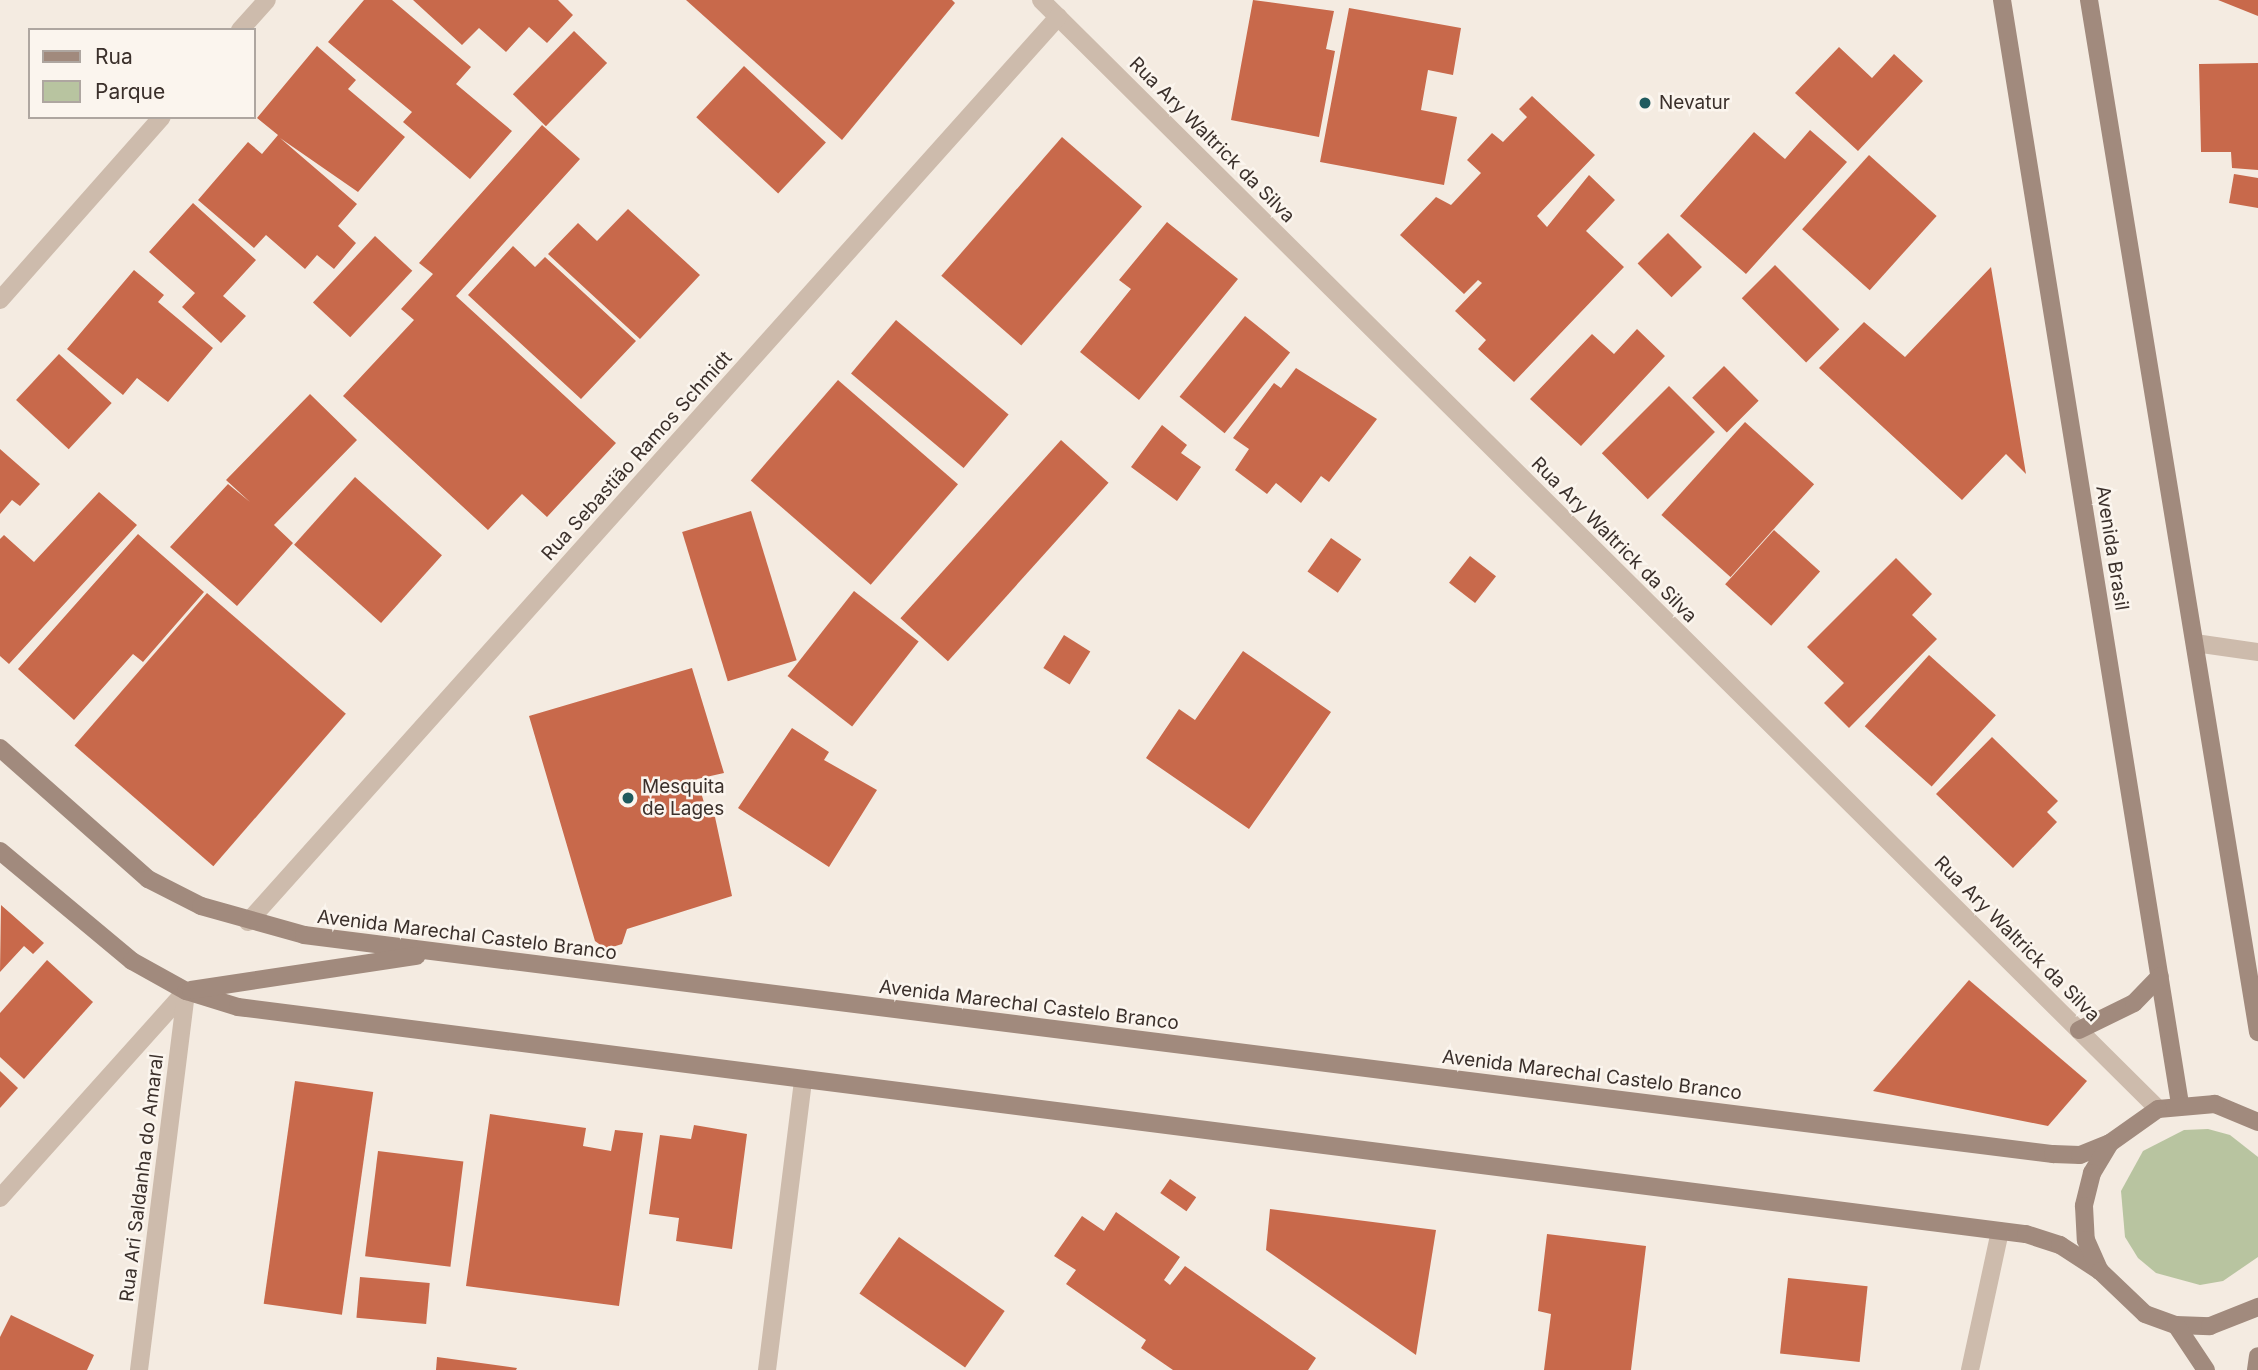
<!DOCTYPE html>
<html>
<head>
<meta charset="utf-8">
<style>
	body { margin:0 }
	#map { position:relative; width:2258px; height:1370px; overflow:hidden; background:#f4ebe1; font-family:Inter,sans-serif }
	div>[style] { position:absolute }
	.green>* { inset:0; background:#b8c4a0 }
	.building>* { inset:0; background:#c8694b; transform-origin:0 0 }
	.street>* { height:18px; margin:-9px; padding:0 9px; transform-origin:9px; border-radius:9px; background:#cdbbac }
	.secondary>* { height:18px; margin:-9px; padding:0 9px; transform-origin:9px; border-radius:9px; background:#a18a7d }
	.dots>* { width:19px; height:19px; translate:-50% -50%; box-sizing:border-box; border:4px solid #fbf5ee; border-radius:50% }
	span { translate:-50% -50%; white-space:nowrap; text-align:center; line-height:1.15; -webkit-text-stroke:5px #fbf5ee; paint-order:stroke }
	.poi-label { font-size:19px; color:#3b302b }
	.left { translate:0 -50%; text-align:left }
	.street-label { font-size:19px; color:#3b302b }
	.legend { position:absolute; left:28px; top:28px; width:228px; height:91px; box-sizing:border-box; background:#fbf5ee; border:2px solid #aea6a0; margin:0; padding:9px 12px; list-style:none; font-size:21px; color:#3b302b }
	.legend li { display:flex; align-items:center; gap:14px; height:35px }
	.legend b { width:35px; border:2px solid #aea6a0 }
</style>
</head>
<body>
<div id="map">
	<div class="green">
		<div style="clip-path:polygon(2208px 1129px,2230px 1135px,2258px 1157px,2258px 1257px,2223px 1281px,2200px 1285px,2156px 1273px,2138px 1258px,2125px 1237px,2121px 1191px,2143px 1151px,2184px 1130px)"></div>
	</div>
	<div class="building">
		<div style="clip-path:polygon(364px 0,392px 0,471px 67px,456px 84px,512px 131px,470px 179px,403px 122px,412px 112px,328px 42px)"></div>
		<div style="clip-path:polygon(413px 0,558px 0,573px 15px,547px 43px,529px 27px,506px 52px,479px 28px,462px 45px)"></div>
		<div style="clip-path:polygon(686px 0,952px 0,955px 3px,842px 140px)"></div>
		<div style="clip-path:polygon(1253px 0,1334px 11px,1326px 49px,1335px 51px,1319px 137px,1231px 120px)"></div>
		<div style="clip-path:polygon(2218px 0,2258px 0,2258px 16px)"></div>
		<div style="clip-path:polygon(1349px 8px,1461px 28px,1453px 75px,1428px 70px,1421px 110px,1457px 117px,1444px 185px,1320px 162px)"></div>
		<div style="left:574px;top:31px;width:46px;height:88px;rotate:44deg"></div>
		<div style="clip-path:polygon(317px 46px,356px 80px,348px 89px,405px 137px,358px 192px,280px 138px,357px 204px,338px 226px,356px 243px,334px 269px,317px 255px,305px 269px,266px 235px,254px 248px,198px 200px,248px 142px,262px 154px,278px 135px,257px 118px)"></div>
		<div style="clip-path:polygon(1839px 47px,1872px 78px,1894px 54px,1923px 81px,1858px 151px,1795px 93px)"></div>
		<div style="clip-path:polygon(2258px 63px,2258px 170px,2232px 168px,2231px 152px,2201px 152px,2199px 64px)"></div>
		<div style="left:744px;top:66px;width:112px;height:70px;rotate:43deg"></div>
		<div style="clip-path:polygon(1532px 96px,1595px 155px,1537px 216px,1547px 227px,1589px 175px,1615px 200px,1586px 231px,1624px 267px,1514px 382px,1478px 349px,1486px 340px,1455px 311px,1482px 283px,1478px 280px,1464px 294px,1400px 235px,1436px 197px,1451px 205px,1481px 173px,1467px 160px,1492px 133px,1503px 142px,1527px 117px,1519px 109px)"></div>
		<div style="clip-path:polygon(542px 125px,580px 159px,456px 296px,616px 443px,547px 517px,522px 494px,488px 530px,343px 396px,414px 320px,401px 309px,433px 274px,419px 263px)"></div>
		<div style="clip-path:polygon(1810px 130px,1847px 162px,1746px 274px,1680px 216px,1754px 132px,1785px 159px)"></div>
		<div style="left:1062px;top:137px;width:106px;height:184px;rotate:41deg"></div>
		<div style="left:1869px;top:155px;width:91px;height:100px;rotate:42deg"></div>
		<div style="clip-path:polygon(2234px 174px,2258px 178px,2258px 208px,2229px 203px)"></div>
		<div style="clip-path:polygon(193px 203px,256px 260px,223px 296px,246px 316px,221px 343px,182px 307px,195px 293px,149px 252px)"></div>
		<div style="clip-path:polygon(628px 209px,700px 275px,640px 339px,548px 254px,578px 223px,597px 241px)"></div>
		<div style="clip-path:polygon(1167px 222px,1238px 279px,1139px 400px,1080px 352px,1131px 289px,1119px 280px)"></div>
		<div style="left:1668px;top:233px;width:48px;height:43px;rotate:45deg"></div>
		<div style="left:375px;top:236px;width:51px;height:91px;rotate:43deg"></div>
		<div style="clip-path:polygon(513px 246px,535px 267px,545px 257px,636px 341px,581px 399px,468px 295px)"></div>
		<div style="left:1775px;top:265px;width:91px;height:47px;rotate:45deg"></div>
		<div style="clip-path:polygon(1991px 267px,2026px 474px,2006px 454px,1962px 500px,1819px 368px,1864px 322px,1905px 357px)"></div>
		<div style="clip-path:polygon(134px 270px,164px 295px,158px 302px,213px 348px,168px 402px,137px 378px,123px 395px,67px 349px)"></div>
		<div style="left:1245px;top:316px;width:58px;height:104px;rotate:39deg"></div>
		<div style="left:896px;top:320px;width:147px;height:70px;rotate:40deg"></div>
		<div style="clip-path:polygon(1637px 329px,1665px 356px,1581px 446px,1530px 399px,1592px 334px,1614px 354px)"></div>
		<div style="left:59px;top:354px;width:72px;height:63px;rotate:43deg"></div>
		<div style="left:1724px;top:366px;width:49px;height:45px;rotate:45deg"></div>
		<div style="clip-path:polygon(1296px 368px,1377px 419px,1329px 482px,1321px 476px,1301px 503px,1276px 483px,1267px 494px,1235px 470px,1249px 449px,1233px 438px,1274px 383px,1281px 388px)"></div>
		<div style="left:838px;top:380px;width:159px;height:133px;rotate:41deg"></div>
		<div style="left:1669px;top:386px;width:65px;height:95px;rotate:45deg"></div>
		<div style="clip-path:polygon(310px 394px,357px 440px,274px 525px,293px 543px,237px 606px,170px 547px,228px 484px,250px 502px,226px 480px)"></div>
		<div style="left:1745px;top:422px;width:93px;height:125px;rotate:42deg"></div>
		<div style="clip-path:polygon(1162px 425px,1187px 445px,1181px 453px,1201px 467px,1177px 501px,1131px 467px)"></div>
		<div style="left:1061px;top:440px;width:64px;height:240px;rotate:42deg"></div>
		<div style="clip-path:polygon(0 449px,40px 484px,20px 506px,12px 500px,0 514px)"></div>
		<div style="left:355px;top:477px;width:117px;height:91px;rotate:42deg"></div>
		<div style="clip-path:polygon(99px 492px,137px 525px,9px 664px,0 656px,0 539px,4px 535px,34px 562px)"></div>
		<div style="left:751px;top:511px;width:156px;height:72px;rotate:73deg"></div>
		<div style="left:1774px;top:530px;width:62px;height:73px;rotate:42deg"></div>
		<div style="clip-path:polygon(138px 534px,204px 592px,143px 662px,133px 654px,74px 720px,18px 669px)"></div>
		<div style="left:1331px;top:538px;width:37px;height:41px;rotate:35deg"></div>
		<div style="left:1470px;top:556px;width:33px;height:34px;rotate:38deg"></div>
		<div style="clip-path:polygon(1896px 558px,1932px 594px,1912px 615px,1937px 639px,1849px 728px,1824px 703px,1844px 683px,1807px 647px)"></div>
		<div style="left:854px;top:591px;width:82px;height:108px;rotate:38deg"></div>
		<div style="left:207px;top:593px;width:184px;height:202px;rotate:41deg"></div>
		<div style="left:1064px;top:635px;width:31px;height:39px;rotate:32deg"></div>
		<div style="clip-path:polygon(1243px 651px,1331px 712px,1249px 829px,1146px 758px,1179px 709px,1195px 720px)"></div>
		<div style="left:1929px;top:655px;width:90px;height:96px;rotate:42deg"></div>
		<div style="clip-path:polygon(692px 668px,724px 773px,697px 779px,708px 816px,715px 817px,732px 896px,627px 929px,622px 944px,606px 949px,595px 941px,529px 716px)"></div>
		<div style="clip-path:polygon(792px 728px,829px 752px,824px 760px,877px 790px,829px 867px,738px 808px)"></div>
		<div style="clip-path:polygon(1992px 737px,2058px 801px,2047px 812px,2057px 822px,2013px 868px,1936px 794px)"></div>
		<div style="clip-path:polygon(1px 905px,44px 943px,33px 954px,24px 946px,0 972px)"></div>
		<div style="clip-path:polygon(47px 960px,93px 1002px,24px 1079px,0 1057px,0 1013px)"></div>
		<div style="clip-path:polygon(1969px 980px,2087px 1081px,2048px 1126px,1873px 1091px)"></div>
		<div style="clip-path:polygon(0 1071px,18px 1088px,0 1108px)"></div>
		<div style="left:295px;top:1081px;width:79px;height:225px;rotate:8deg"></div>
		<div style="clip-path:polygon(490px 1114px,586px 1128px,583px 1146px,611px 1151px,615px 1130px,643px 1133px,619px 1306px,466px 1286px)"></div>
		<div style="clip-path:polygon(694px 1125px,747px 1134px,732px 1249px,676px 1241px,679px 1218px,649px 1214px,660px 1135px,691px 1139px)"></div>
		<div style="left:378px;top:1151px;width:86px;height:106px;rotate:7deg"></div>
		<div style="left:1170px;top:1179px;width:32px;height:17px;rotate:35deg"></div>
		<div style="clip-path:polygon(1270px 1209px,1436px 1230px,1416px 1355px,1266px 1250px)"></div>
		<div style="clip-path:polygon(1116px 1212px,1180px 1257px,1164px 1280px,1170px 1285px,1185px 1266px,1316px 1358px,1308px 1370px,1173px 1370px,1141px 1348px,1146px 1340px,1066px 1284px,1076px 1270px,1054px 1256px,1082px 1216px,1104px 1231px)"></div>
		<div style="clip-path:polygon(1547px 1234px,1646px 1246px,1631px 1370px,1544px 1370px,1551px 1314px,1538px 1311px)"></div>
		<div style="left:899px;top:1237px;width:129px;height:69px;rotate:35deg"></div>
		<div style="left:360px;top:1277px;width:70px;height:41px;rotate:5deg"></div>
		<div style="left:1788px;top:1278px;width:80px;height:76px;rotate:6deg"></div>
		<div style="clip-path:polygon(11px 1315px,94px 1355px,87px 1370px,0 1370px,0 1337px)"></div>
		<div style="clip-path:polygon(437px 1357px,517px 1368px,516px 1370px,436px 1370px)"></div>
	</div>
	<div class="street">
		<div style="left:1041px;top:0;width:1574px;rotate:44.79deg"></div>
		<div style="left:240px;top:30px;width:40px;rotate:-48deg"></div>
		<div style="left:0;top:300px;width:244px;rotate:-48.5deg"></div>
		<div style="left:2195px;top:643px;width:64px;rotate:8.1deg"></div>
		<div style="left:248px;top:922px;width:1215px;rotate:-48.17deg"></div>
		<div style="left:0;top:1198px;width:278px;rotate:-48.1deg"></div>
		<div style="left:139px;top:1370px;width:382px;rotate:-82.9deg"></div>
		<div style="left:767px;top:1370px;width:291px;rotate:-82.9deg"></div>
		<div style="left:1970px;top:1370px;width:142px;rotate:-77.8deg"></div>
	</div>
	<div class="secondary">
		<div style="left:2002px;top:0;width:1118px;rotate:80.84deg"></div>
		<div style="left:2089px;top:0;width:1046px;rotate:80.7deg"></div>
		<div style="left:0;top:748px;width:198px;rotate:41.5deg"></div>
		<div style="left:148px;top:879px;width:59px;rotate:27deg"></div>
		<div style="left:201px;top:906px;width:107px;rotate:15.7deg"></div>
		<div style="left:304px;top:935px;width:1763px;rotate:7.14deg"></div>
		<div style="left:2053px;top:1154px;width:27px;rotate:2deg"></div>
		<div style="left:2080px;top:1155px;width:32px;rotate:-22deg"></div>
		<div style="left:0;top:851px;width:172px;rotate:39.8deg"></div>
		<div style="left:132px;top:961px;width:62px;rotate:29.1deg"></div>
		<div style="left:186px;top:991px;width:54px;rotate:17.1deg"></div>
		<div style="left:238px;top:1007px;width:1802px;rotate:7.24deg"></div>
		<div style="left:2026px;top:1234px;width:36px;rotate:18deg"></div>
		<div style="left:2060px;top:1245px;width:48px;rotate:33deg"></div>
		<div style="left:191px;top:990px;width:228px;rotate:-8.6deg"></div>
		<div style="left:2079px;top:1030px;width:61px;rotate:-26.1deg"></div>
		<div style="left:2134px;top:1003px;width:37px;rotate:-46deg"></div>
		<div style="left:2258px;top:1122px;width:47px;rotate:-157.3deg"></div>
		<div style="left:2215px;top:1104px;width:57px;rotate:175deg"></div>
		<div style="left:2158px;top:1109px;width:59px;rotate:144.7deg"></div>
		<div style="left:2110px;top:1143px;width:35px;rotate:121deg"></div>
		<div style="left:2092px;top:1173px;width:34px;rotate:104deg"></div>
		<div style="left:2084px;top:1206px;width:34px;rotate:87deg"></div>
		<div style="left:2086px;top:1240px;width:34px;rotate:66deg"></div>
		<div style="left:2100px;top:1271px;width:62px;rotate:43.7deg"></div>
		<div style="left:2145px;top:1314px;width:33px;rotate:20deg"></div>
		<div style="left:2176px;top:1325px;width:34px;rotate:2deg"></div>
		<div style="left:2210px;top:1326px;width:52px;rotate:-21.6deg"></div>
		<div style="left:2176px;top:1325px;width:54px;rotate:56.3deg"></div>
		<div style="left:2256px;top:1370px;width:14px;rotate:-82deg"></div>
	</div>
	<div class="dots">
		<div style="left:1645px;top:103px;background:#1f5a5e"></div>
		<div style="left:628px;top:798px;background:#1f5a5e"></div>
	</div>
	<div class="poi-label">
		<span class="left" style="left:1659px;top:103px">Nevatur</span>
		<span class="left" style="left:642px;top:798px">Mesquita<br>de Lages</span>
	</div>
	<div class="street-label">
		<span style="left:1212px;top:140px;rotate:45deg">Rua Ary Waltrick da Silva</span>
		<span style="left:637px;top:456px;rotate:-48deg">Rua Sebastião Ramos Schmidt</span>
		<span style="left:1614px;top:540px;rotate:45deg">Rua Ary Waltrick da Silva</span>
		<span style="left:2112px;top:548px;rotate:81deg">Avenida Brasil</span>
		<span style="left:467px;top:935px;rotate:7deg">Avenida Marechal Castelo Branco</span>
		<span style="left:2017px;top:939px;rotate:45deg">Rua Ary Waltrick da Silva</span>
		<span style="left:1029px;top:1005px;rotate:7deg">Avenida Marechal Castelo Branco</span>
		<span style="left:1592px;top:1075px;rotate:7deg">Avenida Marechal Castelo Branco</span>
		<span style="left:142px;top:1178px;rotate:-83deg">Rua Ari Saldanha do Amaral</span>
	</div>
	<ul class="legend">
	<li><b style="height:9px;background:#a18a7d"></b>Rua</li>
	<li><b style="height:19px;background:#b8c4a0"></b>Parque</li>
	</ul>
</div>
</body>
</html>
